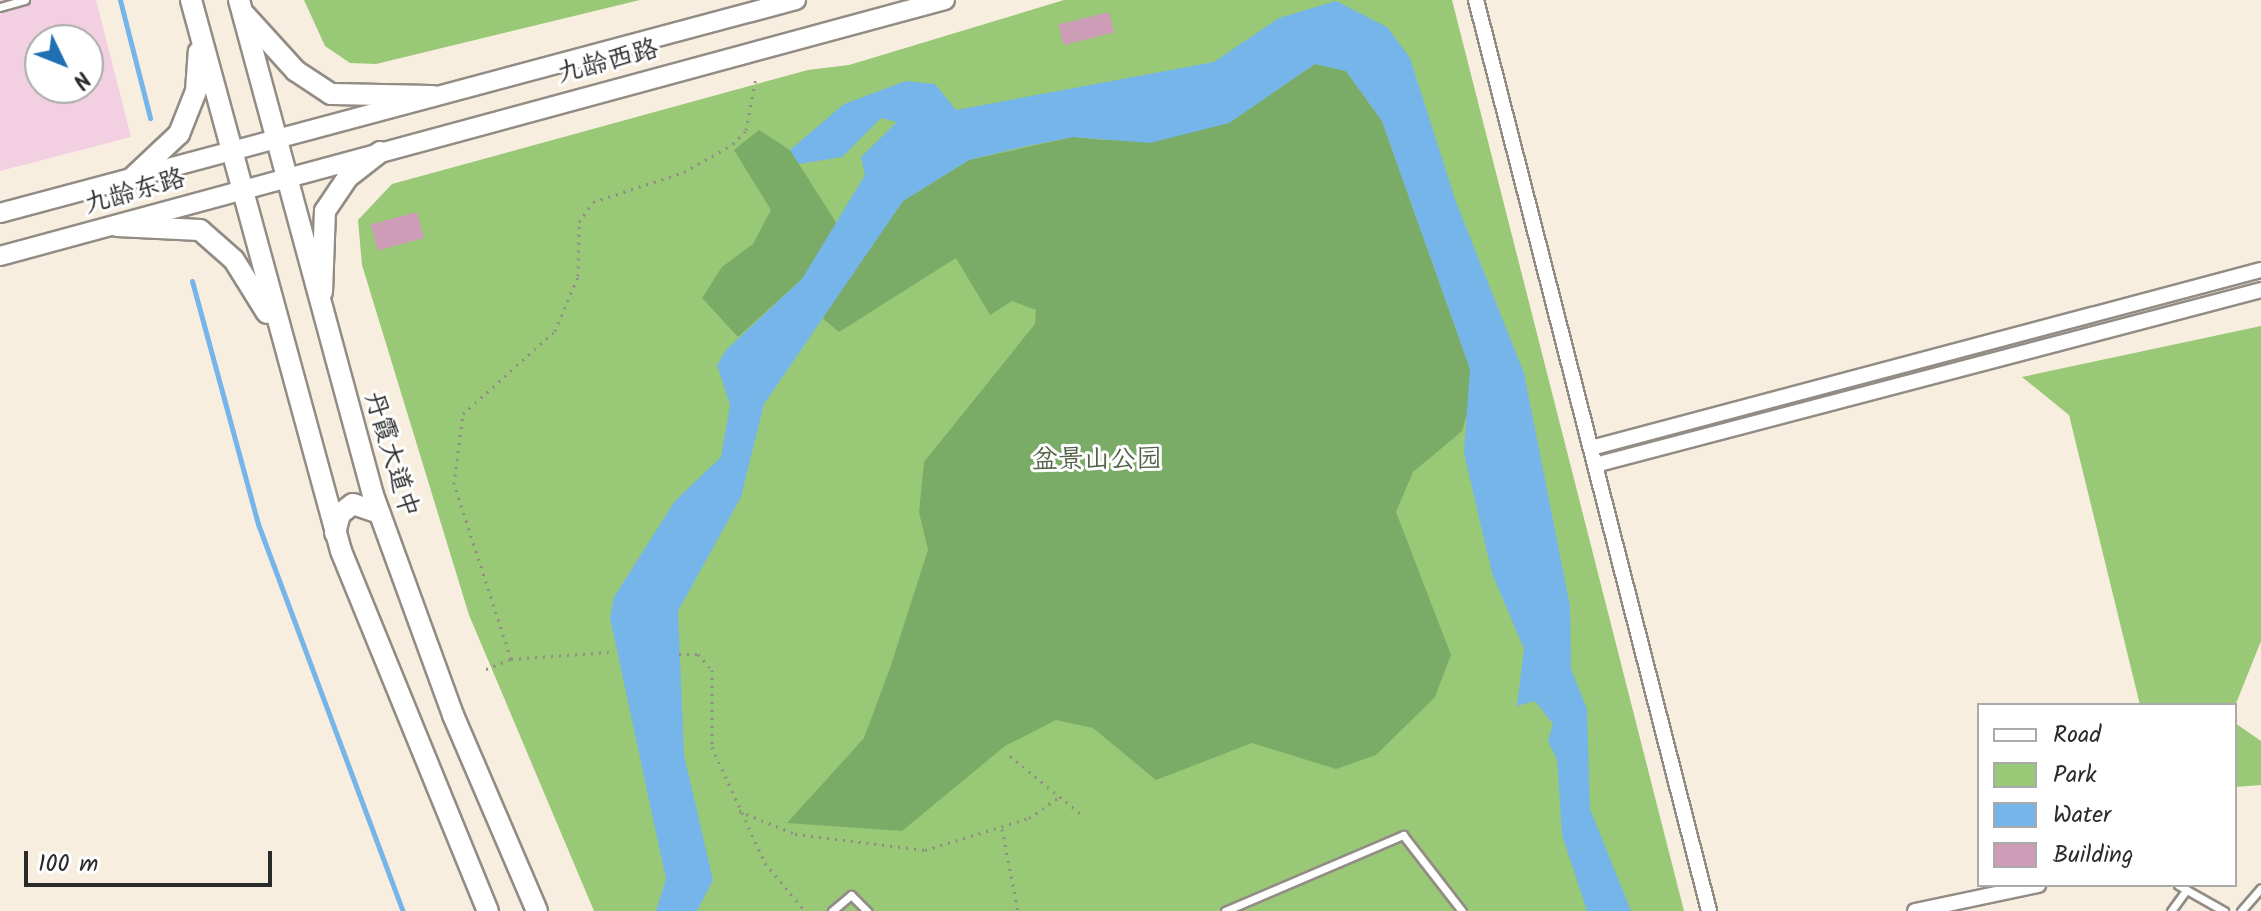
<!DOCTYPE html>
<html>
<head>
<meta charset="utf-8">
<style>
	body { margin:0 }
	#map { position:relative; width:2261px; height:911px; overflow:hidden; background:#f8eedf; font-family:Kalam,"LXGW WenKai TC",sans-serif }
	div>[style] { position:absolute }
	.built>* { inset:0; background:#f2cfe1 }
	.green>* { inset:0; background:#99c877 }
	.forest>* { inset:0; background:#7aac68 }
	.water>* { inset:0; background:#76b5ea }
	.stream>* { height:5px; margin:-2.5px; padding:0 2.5px; transform-origin:2.5px; border-radius:2.5px; background:#76b5ea }
	.building>* { inset:0; background:#cd9cb7; transform-origin:0 0 }
	.path>* { height:3px; margin-top:-1.5px; transform-origin:0; background:repeating-linear-gradient(90deg,#928c85 0 2px,transparent 0 8px) }
	.roads { filter:drop-shadow(2px 0 #928c85) drop-shadow(-2px 0 #928c85) drop-shadow(0 2px #928c85) drop-shadow(0 -2px #928c85) }
	.lane>* { height:7px; margin:-3.5px; padding:0 3.5px; transform-origin:3.5px; border-radius:3.5px; background:#fff }
	.street>* { height:14px; margin:-7px; padding:0 7px; transform-origin:7px; border-radius:7px; background:#fff }
	.secondary>* { height:18px; margin:-9px; padding:0 9px; transform-origin:9px; border-radius:9px; background:#fff }
	.primary>* { height:20px; margin:-10px; padding:0 10px; transform-origin:10px; border-radius:10px; background:#fff }
	span { translate:-50% -50%; white-space:nowrap; text-align:center; line-height:1.15; -webkit-text-stroke:6px #fff; paint-order:stroke }
	.street-label { font-size:26px; color:#2b2b2b }
	.park-label { font-size:26px; color:#526246 }
	.legend { position:absolute; left:1977px; top:703px; width:260px; height:184px; box-sizing:border-box; background:#fff; border:2px solid #aaa; margin:0; padding:10px 14px; list-style:none; font-size:24px; color:#2b2b2b }
	.legend li { display:flex; align-items:center; gap:16px; height:40px }
	.legend b { width:40px; border:2px solid #aaa }
	.north { position:absolute; left:24px; top:24px; width:80px; height:80px; box-sizing:border-box; background:#fff; border:2px solid #aaa; border-radius:50%; rotate:133deg; font-size:22px; font-weight:700; line-height:32px; text-align:center; color:#2b2b2b }
	.north::after { content:''; display:block; margin:auto; width:28px; height:36px; background:#1f6fb2; clip-path:polygon(50% 0,100% 100%,50% 72%,0 100%) }
	.scale { position:absolute; left:24px; top:851px; width:248px; height:36px; box-sizing:border-box; border:4px solid #2b2b2b; border-top:0; padding-left:10px; font-size:24px; line-height:28px; white-space:nowrap; color:#2b2b2b; -webkit-text-stroke:6px #fff; paint-order:stroke }
</style>
</head>
<body>
<div id="map">
	<div class="built">
		<div style="clip-path:polygon(evenodd,0 0,96px 0,131px 137px,0 171px,0 0,40px 40px,88px 40px,88px 88px,40px 88px,40px 40px)"></div>
	</div>
	<div class="green">
		<div style="clip-path:polygon(304px 0,640px 0,376px 64px,350px 63px,325px 46px)"></div>
		<div style="clip-path:polygon(1064px 0,1452px 0,1684px 911px,594px 911px,469px 615px,362px 265px,358px 220px,392px 184px,808px 70px,849px 65px)"></div>
		<div style="clip-path:polygon(2261px 326px,2261px 641px,2235px 706px,2140px 705px,2069px 415px,2022px 377px)"></div>
		<div style="clip-path:polygon(2235px 723px,2261px 741px,2261px 785px,2235px 787px)"></div>
	</div>
	<div class="forest">
		<div style="clip-path:polygon(1315px 64px,1346px 71px,1382px 121px,1470px 369px,1474px 391px,1462px 431px,1413px 472px,1396px 512px,1451px 655px,1435px 697px,1376px 755px,1336px 769px,1252px 743px,1156px 780px,1093px 728px,1056px 720px,1005px 746px,902px 831px,787px 823px,864px 738px,890px 668px,928px 550px,919px 512px,924px 462px,1035px 324px,1036px 310px,1012px 301px,990px 315px,956px 258px,839px 332px,821px 317px,903px 201px,969px 160px,1073px 137px,1103px 140px,1229px 123px)"></div>
		<div style="clip-path:polygon(759px 130px,790px 150px,837px 224px,802px 279px,738px 337px,702px 298px,722px 267px,753px 244px,771px 210px,734px 150px)"></div>
	</div>
	<div class="water">
		<div style="clip-path:polygon(1336px 1px,1387px 27px,1410px 58px,1456px 202px,1524px 373px,1570px 606px,1571px 669px,1587px 709px,1590px 809px,1631px 911px,1587px 911px,1562px 835px,1557px 760px,1548px 741px,1553px 724px,1535px 701px,1517px 706px,1524px 649px,1492px 573px,1464px 453px,1470px 369px,1382px 121px,1346px 71px,1315px 64px,1229px 123px,1150px 143px,1073px 137px,1022px 147px,969px 160px,903px 201px,764px 404px,741px 497px,678px 611px,684px 755px,713px 880px,697px 911px,656px 911px,666px 879px,610px 618px,614px 597px,675px 501px,721px 457px,730px 405px,717px 365px,727px 349px,802px 279px,865px 175px,861px 157px,897px 122px,881px 118px,842px 157px,799px 164px,790px 150px,844px 104px,906px 81px,935px 84px,956px 110px,1214px 62px,1279px 18px)"></div>
	</div>
	<div class="stream">
		<div style="left:120px;top:0;width:122px;rotate:75.7deg"></div>
		<div style="left:192px;top:281px;width:252px;rotate:74.8deg"></div>
		<div style="left:258px;top:524px;width:413px;rotate:69.5deg"></div>
	</div>
	<div class="building">
		<div style="left:1109px;top:12px;width:21px;height:52px;rotate:76deg"></div>
		<div style="left:417px;top:212px;width:27px;height:48px;rotate:75deg"></div>
	</div>
	<div class="path">
		<div style="left:679px;top:654px;width:19px"></div>
		<div style="left:698px;top:654px;width:21px;rotate:49deg"></div>
		<div style="left:712px;top:670px;width:77px;rotate:90deg"></div>
		<div style="left:712px;top:747px;width:128px;rotate:65.4deg"></div>
		<div style="left:765px;top:863px;width:62px;rotate:50.2deg"></div>
		<div style="left:511px;top:659px;width:184px;rotate:-108deg"></div>
		<div style="left:454px;top:484px;width:71px;rotate:-82.7deg"></div>
		<div style="left:463px;top:414px;width:124px;rotate:-42.1deg"></div>
		<div style="left:555px;top:331px;width:60px;rotate:-67.3deg"></div>
		<div style="left:578px;top:276px;width:54px;rotate:-88.9deg"></div>
		<div style="left:579px;top:222px;width:24px;rotate:-55deg"></div>
		<div style="left:593px;top:202px;width:96px;rotate:-18.2deg"></div>
		<div style="left:684px;top:172px;width:56px;rotate:-29.7deg"></div>
		<div style="left:733px;top:144px;width:19px;rotate:-47deg"></div>
		<div style="left:746px;top:130px;width:53px;rotate:-79.1deg"></div>
		<div style="left:486px;top:669px;width:27px;rotate:-22deg"></div>
		<div style="left:511px;top:659px;width:98px;rotate:-4.1deg"></div>
		<div style="left:1010px;top:756px;width:93px;rotate:39.3deg"></div>
		<div style="left:739px;top:811px;width:61px;rotate:22.3deg"></div>
		<div style="left:795px;top:834px;width:131px;rotate:7deg"></div>
		<div style="left:925px;top:850px;width:109px;rotate:-17.1deg"></div>
		<div style="left:1029px;top:818px;width:38px;rotate:-35deg"></div>
		<div style="left:1002px;top:829px;width:84px;rotate:79deg"></div>
	</div>
	<div class="roads">
		<div class="lane">
			<div style="left:0;top:7px;width:26px;rotate:-16deg"></div>
			<div style="left:2178px;top:885px;width:53px;rotate:29.5deg"></div>
			<div style="left:832px;top:911px;width:25px;rotate:-40deg"></div>
			<div style="left:851px;top:895px;width:23px;rotate:45deg"></div>
			<div style="left:1225px;top:911px;width:194px;rotate:-23.1deg"></div>
			<div style="left:1403px;top:835px;width:96px;rotate:52.2deg"></div>
			<div style="left:2171px;top:911px;width:26px;rotate:-54deg"></div>
			<div style="left:2241px;top:911px;width:30px;rotate:-49deg"></div>
		</div>
		<div class="street">
			<div style="left:1476px;top:0;width:940px;rotate:75.65deg"></div>
			<div style="left:1591px;top:448px;width:693px;rotate:-14.88deg"></div>
			<div style="left:1595px;top:465px;width:689px;rotate:-14.72deg"></div>
			<div style="left:1915px;top:911px;width:126px;rotate:-11.9deg"></div>
		</div>
		<div class="secondary">
			<div style="left:0;top:213px;width:824px;rotate:-14.98deg"></div>
			<div style="left:0;top:256px;width:979px;rotate:-15.16deg"></div>
		</div>
		<div class="primary">
			<div style="left:191px;top:0;width:571px;rotate:74.77deg"></div>
			<div style="left:341px;top:551px;width:389px;rotate:67.8deg"></div>
			<div style="left:239px;top:0;width:513px;rotate:74.85deg"></div>
			<div style="left:373px;top:495px;width:234px;rotate:70deg"></div>
			<div style="left:453px;top:715px;width:213px;rotate:66.8deg"></div>
			<div style="left:245px;top:15px;width:76px;rotate:47.7deg"></div>
			<div style="left:296px;top:71px;width:42px;rotate:33.3deg"></div>
			<div style="left:331px;top:94px;width:102px;rotate:1.1deg"></div>
			<div style="left:131px;top:179px;width:66px;rotate:-43.2deg"></div>
			<div style="left:179px;top:134px;width:46px;rotate:-68.4deg"></div>
			<div style="left:196px;top:91px;width:39px;rotate:-86deg"></div>
			<div style="left:117px;top:226px;width:83px;rotate:2.8deg"></div>
			<div style="left:200px;top:230px;width:45px;rotate:41.4deg"></div>
			<div style="left:234px;top:260px;width:62px;rotate:58.1deg"></div>
			<div style="left:322px;top:292px;width:81px;rotate:-87.9deg"></div>
			<div style="left:325px;top:211px;width:40px;rotate:-56deg"></div>
			<div style="left:347px;top:178px;width:42px;rotate:-38.2deg"></div>
			<div style="left:335px;top:533px;width:20px;rotate:-75deg"></div>
			<div style="left:340px;top:514px;width:16px;rotate:-38deg"></div>
			<div style="left:353px;top:504px;width:28px;rotate:19deg"></div>
		</div>
	</div>
	<div class="street-label">
		<span style="left:608px;top:63px;rotate:-15deg">九龄西路</span>
		<span style="left:135px;top:193px;rotate:-16deg">九龄东路</span>
		<span style="left:390px;top:455px;rotate:73deg">丹霞大道中</span>
	</div>
	<div class="park-label">
		<span style="left:1097px;top:461px">盆景山公园</span>
	</div>
	<ul class="legend">
	<li><b style="height:10px;background:#fff"></b>Road</li>
	<li><b style="height:22px;background:#99c877"></b>Park</li>
	<li><b style="height:22px;background:#76b5ea"></b>Water</li>
	<li><b style="height:22px;background:#cd9cb7"></b>Building</li>
	</ul>
	<div class="north">N</div>
	<div class="scale">100 m</div>
</div>
</body>
</html>
